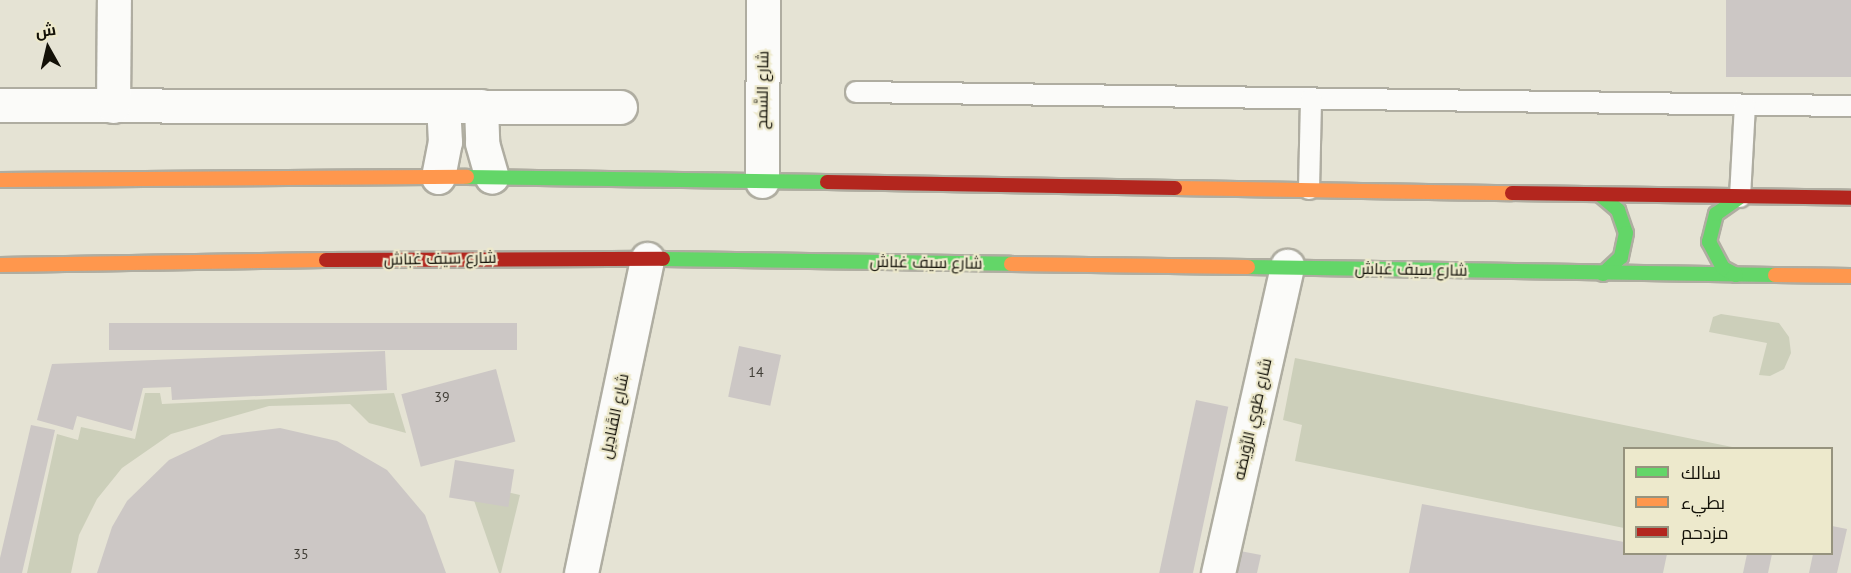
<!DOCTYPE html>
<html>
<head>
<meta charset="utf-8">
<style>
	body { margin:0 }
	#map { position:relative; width:1851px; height:573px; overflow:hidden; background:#e5e3d4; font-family:"PT Sans",Cairo,sans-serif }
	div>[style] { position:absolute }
	.green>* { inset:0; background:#cccfba }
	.building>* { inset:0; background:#ccc7c5; transform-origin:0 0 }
	.roads { filter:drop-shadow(2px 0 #afada1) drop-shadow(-2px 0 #afada1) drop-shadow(0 2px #afada1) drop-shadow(0 -2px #afada1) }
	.lane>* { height:20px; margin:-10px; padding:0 10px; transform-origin:10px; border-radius:10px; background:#fbfbf9 }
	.street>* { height:33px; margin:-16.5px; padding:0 16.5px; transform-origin:16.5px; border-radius:16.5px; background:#fbfbf9 }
	.fast>* { height:14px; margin:-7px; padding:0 7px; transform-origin:7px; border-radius:7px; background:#63d668 }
	.slow>* { height:14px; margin:-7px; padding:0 7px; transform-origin:7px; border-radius:7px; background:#ff974d }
	.jam>* { height:14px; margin:-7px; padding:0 7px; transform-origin:7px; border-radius:7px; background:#b3261e }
	span { translate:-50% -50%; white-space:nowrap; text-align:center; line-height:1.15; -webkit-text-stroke:4.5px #ede9cc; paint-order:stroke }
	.number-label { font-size:14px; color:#413e37 }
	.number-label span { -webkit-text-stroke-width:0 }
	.street-label { font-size:16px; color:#131108 }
	.legend { position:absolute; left:1623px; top:447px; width:210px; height:108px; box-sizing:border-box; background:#ede9cc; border:2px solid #96937e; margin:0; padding:8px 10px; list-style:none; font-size:18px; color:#131108 }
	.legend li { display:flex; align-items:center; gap:12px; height:30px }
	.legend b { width:30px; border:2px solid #96937e }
	.north { position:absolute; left:18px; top:18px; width:60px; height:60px; -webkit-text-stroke:4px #ede9cc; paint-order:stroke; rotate:352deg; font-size:16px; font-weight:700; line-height:24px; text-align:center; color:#131108 }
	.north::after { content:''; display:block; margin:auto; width:21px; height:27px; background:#131108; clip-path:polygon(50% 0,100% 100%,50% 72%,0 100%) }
</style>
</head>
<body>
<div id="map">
	<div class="green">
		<div style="clip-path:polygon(1721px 314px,1779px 323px,1789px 337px,1791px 353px,1784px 369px,1770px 376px,1759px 375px,1767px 343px,1709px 332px,1713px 317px)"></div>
		<div style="clip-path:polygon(1295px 358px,1737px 448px,1624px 448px,1624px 528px,1295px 461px,1302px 425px,1283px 420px)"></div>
		<div style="clip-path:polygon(145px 393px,160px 393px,162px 404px,394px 393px,406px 433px,369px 423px,350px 404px,269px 406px,171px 434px,122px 468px,97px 499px,79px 535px,71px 573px,27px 573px,57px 434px,78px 440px,81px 427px,135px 439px)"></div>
		<div style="clip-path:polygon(468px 483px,520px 495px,501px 573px,499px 573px)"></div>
	</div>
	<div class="building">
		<div style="left:1726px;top:0;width:125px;height:77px"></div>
		<div style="left:517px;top:323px;width:27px;height:408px;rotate:90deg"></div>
		<div style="left:739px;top:346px;width:43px;height:52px;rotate:12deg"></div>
		<div style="clip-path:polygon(385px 351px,387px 390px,172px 400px,171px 387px,143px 388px,132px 431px,77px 416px,73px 430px,37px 420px,52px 364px)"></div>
		<div style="left:496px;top:369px;width:75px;height:98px;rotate:75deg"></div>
		<div style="left:1196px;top:400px;width:33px;height:177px;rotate:12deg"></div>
		<div style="clip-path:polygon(31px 425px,55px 430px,22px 573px,0 573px,0 558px)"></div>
		<div style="clip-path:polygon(280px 428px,337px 441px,387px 470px,425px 515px,446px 573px,97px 573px,112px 527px,127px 501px,169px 460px,222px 435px)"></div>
		<div style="left:455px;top:460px;width:60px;height:38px;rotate:9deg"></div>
		<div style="clip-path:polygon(1422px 504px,1624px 542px,1624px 554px,1667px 554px,1663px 573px,1409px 573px)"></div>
		<div style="clip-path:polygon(1832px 526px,1847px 529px,1837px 573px,1809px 573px,1813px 554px,1832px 554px)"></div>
		<div style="clip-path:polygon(1240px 551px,1261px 555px,1257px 573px,1236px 573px)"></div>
		<div style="clip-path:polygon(1747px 554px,1772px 554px,1768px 573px,1743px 573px)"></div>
	</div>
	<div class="roads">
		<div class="lane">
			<div style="left:856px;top:92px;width:995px;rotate:0.81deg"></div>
			<div style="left:1309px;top:189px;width:90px;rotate:-88.7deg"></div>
			<div style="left:1740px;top:197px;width:92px;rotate:-86.9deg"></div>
		</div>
		<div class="street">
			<div style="left:0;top:105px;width:620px;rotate:0.18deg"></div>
			<div style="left:113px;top:106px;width:106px;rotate:-89.5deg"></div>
			<div style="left:481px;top:106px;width:37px;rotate:88deg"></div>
			<div style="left:482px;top:143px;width:35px;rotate:74deg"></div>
			<div style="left:438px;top:177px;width:36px;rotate:-79deg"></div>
			<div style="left:445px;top:142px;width:35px;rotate:-93deg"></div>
			<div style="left:762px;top:181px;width:181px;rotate:-89.7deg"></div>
			<div style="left:581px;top:573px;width:321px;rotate:-78.1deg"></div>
			<div style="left:1218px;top:573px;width:315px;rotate:-77.3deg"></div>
		</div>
		<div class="fast">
			<div style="left:467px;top:177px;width:360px;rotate:0.8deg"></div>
			<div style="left:1599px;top:194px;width:25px;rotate:40deg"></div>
			<div style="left:1618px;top:210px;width:24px;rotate:71deg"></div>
			<div style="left:1626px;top:233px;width:25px;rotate:102deg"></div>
			<div style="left:1621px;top:257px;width:25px;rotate:137deg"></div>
			<div style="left:663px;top:259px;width:348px;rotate:0.8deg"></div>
			<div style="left:1248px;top:267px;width:527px;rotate:0.87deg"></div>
			<div style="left:1736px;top:275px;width:15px;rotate:-152deg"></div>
			<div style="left:1723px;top:268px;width:30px;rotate:-118deg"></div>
			<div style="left:1709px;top:242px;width:29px;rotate:-76deg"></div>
			<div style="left:1716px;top:214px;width:29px;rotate:-35deg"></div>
		</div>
		<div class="slow">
			<div style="left:0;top:180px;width:467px;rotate:-0.4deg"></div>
			<div style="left:1175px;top:188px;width:337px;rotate:0.9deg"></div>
			<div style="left:1011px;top:264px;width:237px;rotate:0.7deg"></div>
			<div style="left:0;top:265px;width:326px;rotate:-0.9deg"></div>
			<div style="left:1775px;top:275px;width:76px;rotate:0.8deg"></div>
		</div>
		<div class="jam">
			<div style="left:827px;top:182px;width:348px;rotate:1deg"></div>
			<div style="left:1512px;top:193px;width:339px;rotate:0.8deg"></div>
			<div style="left:326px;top:260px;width:337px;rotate:-0.2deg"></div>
		</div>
	</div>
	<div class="number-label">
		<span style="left:756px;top:372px">14</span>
		<span style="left:442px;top:397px">39</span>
		<span style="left:301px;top:554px">35</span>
	</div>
	<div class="street-label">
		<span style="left:762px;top:90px;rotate:-89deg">شارع السَّمح</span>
		<span style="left:440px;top:258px;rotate:-1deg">شارع سيف غباش</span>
		<span style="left:926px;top:262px;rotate:1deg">شارع سيف غباش</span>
		<span style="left:1411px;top:269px;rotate:1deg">شارع سيف غباش</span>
		<span style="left:614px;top:416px;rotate:-78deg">شارع القَنادِيل</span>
		<span style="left:1252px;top:419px;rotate:-77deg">شارع طَوِي الرِّوَيضه</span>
	</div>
	<ul class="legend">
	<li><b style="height:8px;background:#63d668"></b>سالك</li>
	<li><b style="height:8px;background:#ff974d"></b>بطيء</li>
	<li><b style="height:8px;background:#b3261e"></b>مزدحم</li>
	</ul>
	<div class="north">ش</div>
</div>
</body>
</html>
